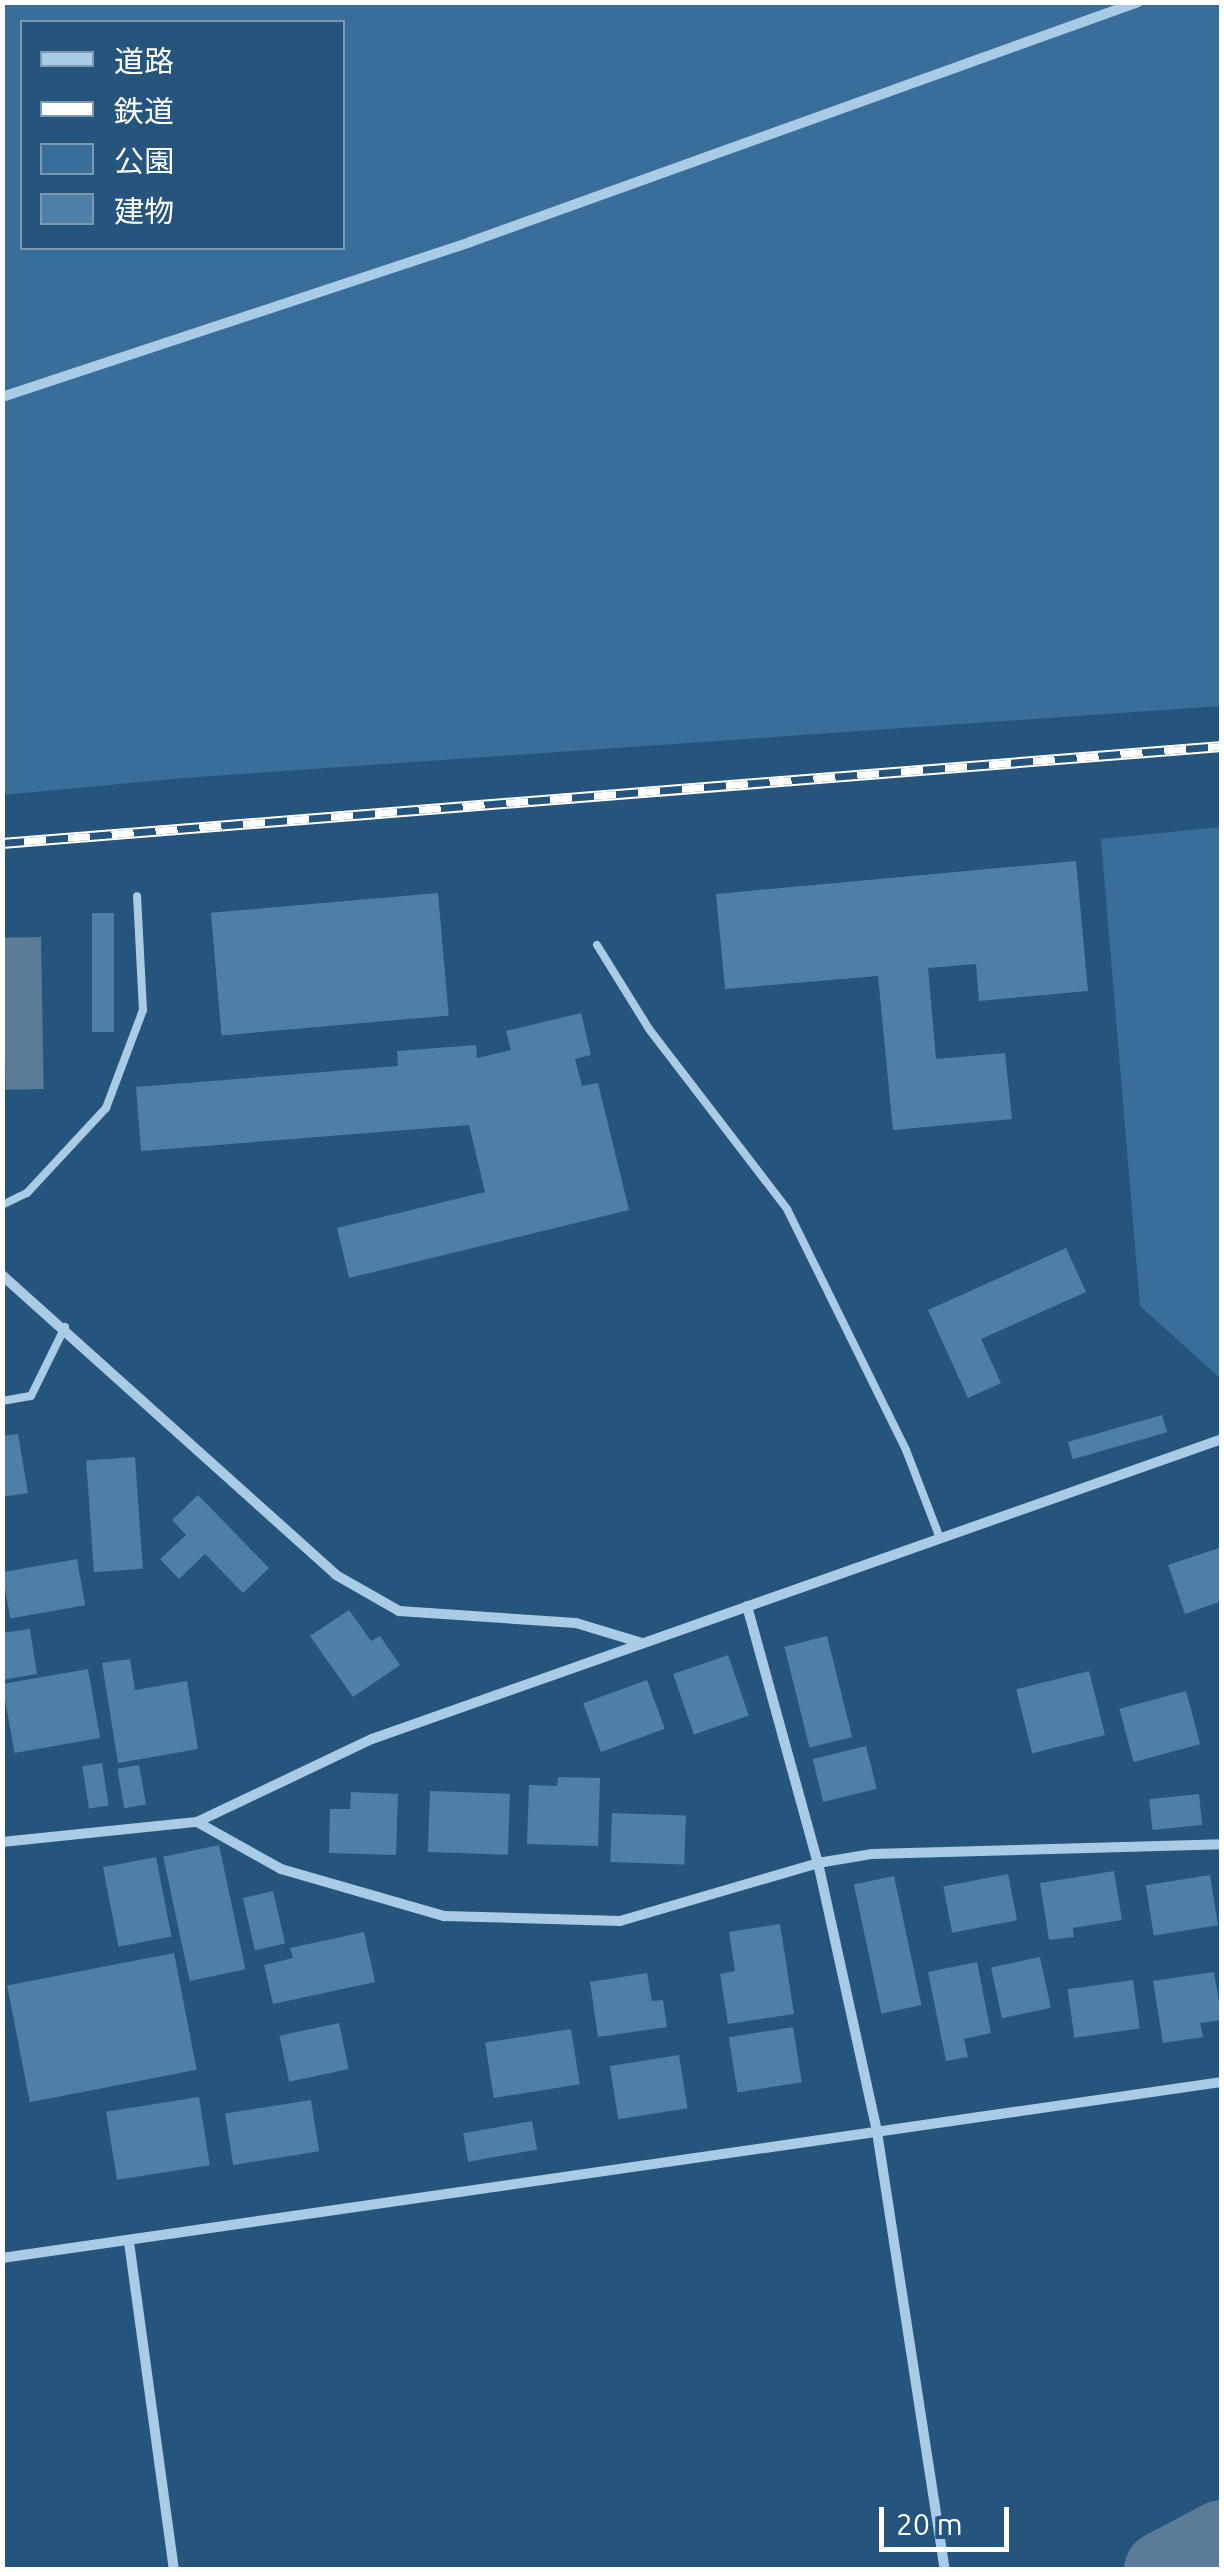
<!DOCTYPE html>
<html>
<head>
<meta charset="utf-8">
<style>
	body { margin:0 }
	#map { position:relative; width:1224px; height:2572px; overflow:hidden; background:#25557d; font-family:Ubuntu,"Noto Sans JP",sans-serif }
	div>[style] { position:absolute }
	.green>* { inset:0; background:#396e9a }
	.water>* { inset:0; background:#5a7c98; transform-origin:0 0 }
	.river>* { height:78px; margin:-39px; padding:0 39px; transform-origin:39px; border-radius:39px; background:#5a7c98 }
	.building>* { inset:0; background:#4e7fa6; transform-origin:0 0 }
	.lane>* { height:8px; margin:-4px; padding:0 4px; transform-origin:4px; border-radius:4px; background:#aacbe5 }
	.street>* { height:10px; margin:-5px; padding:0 5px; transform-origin:5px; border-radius:5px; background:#aacbe5 }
	.rail>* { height:11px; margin-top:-5.5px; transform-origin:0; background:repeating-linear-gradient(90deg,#25557d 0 22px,#fff 0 44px); box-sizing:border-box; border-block:2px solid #fff }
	span { translate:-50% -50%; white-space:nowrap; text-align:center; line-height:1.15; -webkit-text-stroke:8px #25557d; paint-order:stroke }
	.frame { position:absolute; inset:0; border:5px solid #fff; pointer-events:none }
	.legend { position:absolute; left:20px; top:20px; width:325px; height:230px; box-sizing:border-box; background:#25557d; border:2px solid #7c99b1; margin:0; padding:12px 18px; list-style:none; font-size:30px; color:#fff }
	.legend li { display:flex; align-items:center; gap:20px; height:50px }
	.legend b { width:50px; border:2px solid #7c99b1 }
	.scale { position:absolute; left:879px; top:2507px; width:130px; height:45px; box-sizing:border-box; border:5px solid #fff; border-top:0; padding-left:12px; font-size:30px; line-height:35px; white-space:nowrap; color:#fff; -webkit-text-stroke:8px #25557d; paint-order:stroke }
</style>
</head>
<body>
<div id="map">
	<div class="green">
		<div style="clip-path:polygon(evenodd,3px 3px,1221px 3px,1221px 706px,183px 778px,3px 795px,3px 3px,22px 22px,342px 22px,342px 248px,22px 248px,22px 22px)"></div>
		<div style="clip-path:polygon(1221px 827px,1222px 827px,1221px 1379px,1140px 1306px,1101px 839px)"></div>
	</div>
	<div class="water">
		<div style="left:41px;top:937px;width:152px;height:38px;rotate:89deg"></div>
	</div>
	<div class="river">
		<div style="left:1163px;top:2570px;width:67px;rotate:-27.7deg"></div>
	</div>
	<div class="building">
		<div style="clip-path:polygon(1076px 861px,1088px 991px,979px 1001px,976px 964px,928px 968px,936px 1059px,1005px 1053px,1012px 1119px,893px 1130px,878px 976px,725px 989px,716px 894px)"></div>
		<div style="left:438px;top:893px;width:123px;height:228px;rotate:85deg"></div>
		<div style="left:92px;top:913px;width:22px;height:119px"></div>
		<div style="clip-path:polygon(581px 1013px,591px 1055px,575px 1059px,582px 1086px,598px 1083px,629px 1210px,349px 1278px,337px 1228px,485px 1192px,469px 1125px,141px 1151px,136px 1087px,398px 1066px,397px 1051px,476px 1045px,477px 1058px,511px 1050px,506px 1031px)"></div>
		<div style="clip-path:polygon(1066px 1248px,1086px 1292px,981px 1339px,1001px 1383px,968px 1398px,928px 1310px)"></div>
		<div style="left:1162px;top:1415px;width:18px;height:98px;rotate:74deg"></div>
		<div style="clip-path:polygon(18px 1434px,28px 1493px,2px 1497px,2px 1436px)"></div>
		<div style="left:135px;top:1457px;width:112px;height:49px;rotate:86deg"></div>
		<div style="clip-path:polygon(198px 1495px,269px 1568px,243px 1593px,205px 1554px,179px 1579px,160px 1559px,186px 1535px,172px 1520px)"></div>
		<div style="clip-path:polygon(1222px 1547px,1222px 1601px,1185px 1614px,1168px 1565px)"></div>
		<div style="left:77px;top:1559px;width:47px;height:76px;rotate:80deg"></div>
		<div style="clip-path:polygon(349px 1610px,371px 1641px,380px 1636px,400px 1665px,353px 1697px,310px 1636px)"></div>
		<div style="clip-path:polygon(30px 1629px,37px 1674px,2px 1680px,2px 1633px)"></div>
		<div style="left:827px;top:1636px;width:104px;height:44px;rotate:76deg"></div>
		<div style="left:728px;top:1655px;width:64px;height:58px;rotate:71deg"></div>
		<div style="clip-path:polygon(130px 1659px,135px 1690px,187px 1681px,198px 1749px,118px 1763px,102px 1663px)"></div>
		<div style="left:88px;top:1669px;width:70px;height:87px;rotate:80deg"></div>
		<div style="left:1089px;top:1671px;width:66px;height:75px;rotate:76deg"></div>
		<div style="left:647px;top:1680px;width:52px;height:68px;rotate:70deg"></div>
		<div style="left:1186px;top:1691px;width:55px;height:69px;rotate:75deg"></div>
		<div style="left:866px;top:1746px;width:44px;height:55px;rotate:76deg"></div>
		<div style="left:102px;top:1763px;width:43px;height:20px;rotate:81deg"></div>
		<div style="left:139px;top:1765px;width:40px;height:22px;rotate:80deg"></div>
		<div style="clip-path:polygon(558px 1777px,600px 1778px,598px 1846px,527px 1844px,529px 1785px,557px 1786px)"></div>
		<div style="left:430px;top:1791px;width:80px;height:61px;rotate:2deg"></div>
		<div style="clip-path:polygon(351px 1792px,398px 1794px,396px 1855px,329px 1853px,330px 1809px,350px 1809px)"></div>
		<div style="left:1199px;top:1794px;width:31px;height:50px;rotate:84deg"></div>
		<div style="left:612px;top:1813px;width:74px;height:49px;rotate:2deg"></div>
		<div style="left:219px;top:1845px;width:127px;height:57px;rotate:78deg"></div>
		<div style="left:156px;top:1857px;width:81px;height:54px;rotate:79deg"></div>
		<div style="clip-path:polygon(1114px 1871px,1122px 1920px,1073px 1928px,1074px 1937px,1049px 1940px,1040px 1883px)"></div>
		<div style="left:1008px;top:1874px;width:47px;height:66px;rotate:79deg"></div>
		<div style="left:1210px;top:1875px;width:51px;height:65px;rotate:81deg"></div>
		<div style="left:894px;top:1876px;width:132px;height:41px;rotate:78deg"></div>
		<div style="left:273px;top:1891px;width:54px;height:31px;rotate:77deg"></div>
		<div style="clip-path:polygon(780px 1924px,794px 2014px,728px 2024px,720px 1974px,735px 1971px,729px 1932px)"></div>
		<div style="clip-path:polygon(364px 1932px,375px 1982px,273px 2004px,264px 1965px,293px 1958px,290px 1948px)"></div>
		<div style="left:174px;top:1953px;width:119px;height:170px;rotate:79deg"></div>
		<div style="left:1040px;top:1957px;width:52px;height:50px;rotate:78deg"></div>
		<div style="clip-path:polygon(977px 1962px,991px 2033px,964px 2039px,968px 2057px,946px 2061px,928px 1972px)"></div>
		<div style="clip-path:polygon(1214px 1972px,1222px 2020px,1200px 2023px,1203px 2037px,1163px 2043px,1153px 1981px)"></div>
		<div style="clip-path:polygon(647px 1973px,652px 2001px,663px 2000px,667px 2027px,598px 2037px,590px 1982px)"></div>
		<div style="left:1133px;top:1980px;width:49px;height:66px;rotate:82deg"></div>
		<div style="left:339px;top:2023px;width:47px;height:61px;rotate:78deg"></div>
		<div style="left:793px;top:2027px;width:56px;height:65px;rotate:81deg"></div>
		<div style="left:571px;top:2029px;width:56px;height:87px;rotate:81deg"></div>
		<div style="left:679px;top:2055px;width:54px;height:70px;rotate:81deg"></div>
		<div style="left:199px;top:2097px;width:69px;height:94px;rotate:81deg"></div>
		<div style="left:311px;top:2100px;width:52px;height:87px;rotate:81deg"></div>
		<div style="left:532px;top:2121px;width:29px;height:70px;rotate:80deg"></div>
	</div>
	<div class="lane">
		<div style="left:597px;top:945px;width:99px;rotate:58.2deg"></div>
		<div style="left:649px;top:1029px;width:227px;rotate:52.5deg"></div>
		<div style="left:787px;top:1209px;width:269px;rotate:63.7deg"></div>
		<div style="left:906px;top:1450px;width:94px;rotate:68.9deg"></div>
		<div style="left:2px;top:1205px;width:28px;rotate:-26deg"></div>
		<div style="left:27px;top:1193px;width:116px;rotate:-47.1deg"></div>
		<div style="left:106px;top:1108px;width:105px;rotate:-69.3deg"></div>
		<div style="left:143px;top:1010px;width:114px;rotate:-93deg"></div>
		<div style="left:2px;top:1401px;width:29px;rotate:-10deg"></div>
		<div style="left:31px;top:1396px;width:77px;rotate:-63.8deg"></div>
	</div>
	<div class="street">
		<div style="left:2px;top:397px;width:493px;rotate:-18.3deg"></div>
		<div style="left:470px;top:242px;width:710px;rotate:-19.76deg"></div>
		<div style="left:2px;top:1275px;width:449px;rotate:41.9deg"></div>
		<div style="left:336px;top:1575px;width:73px;rotate:29.7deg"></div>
		<div style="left:399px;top:1611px;width:177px;rotate:3.9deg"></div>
		<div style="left:576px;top:1623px;width:69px;rotate:16.9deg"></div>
		<div style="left:747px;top:1606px;width:267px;rotate:74.6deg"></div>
		<div style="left:818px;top:1863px;width:275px;rotate:77.6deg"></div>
		<div style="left:877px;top:2132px;width:443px;rotate:81.2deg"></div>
		<div style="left:197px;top:1822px;width:96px;rotate:29.2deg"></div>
		<div style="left:281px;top:1869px;width:170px;rotate:16.1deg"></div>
		<div style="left:444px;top:1916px;width:176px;rotate:1.6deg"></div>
		<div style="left:620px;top:1921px;width:206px;rotate:-16.3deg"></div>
		<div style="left:818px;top:1863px;width:55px;rotate:-9.5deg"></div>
		<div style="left:872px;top:1854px;width:350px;rotate:-1.6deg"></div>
		<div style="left:2px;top:1842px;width:196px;rotate:-5.9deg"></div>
		<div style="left:197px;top:1822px;width:194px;rotate:-25.4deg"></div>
		<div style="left:372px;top:1739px;width:901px;rotate:-19.44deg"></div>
		<div style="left:129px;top:2242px;width:331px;rotate:82.2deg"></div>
		<div style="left:2px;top:2258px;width:1233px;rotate:-8.21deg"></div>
	</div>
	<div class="rail">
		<div style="left:2px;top:843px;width:1224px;rotate:-4.55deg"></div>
	</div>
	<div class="frame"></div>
	<ul class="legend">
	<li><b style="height:12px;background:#aacbe5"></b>道路</li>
	<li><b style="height:12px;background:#fff"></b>鉄道</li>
	<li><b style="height:28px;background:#396e9a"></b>公園</li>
	<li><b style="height:28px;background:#4e7fa6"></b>建物</li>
	</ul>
	<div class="scale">20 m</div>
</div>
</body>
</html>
